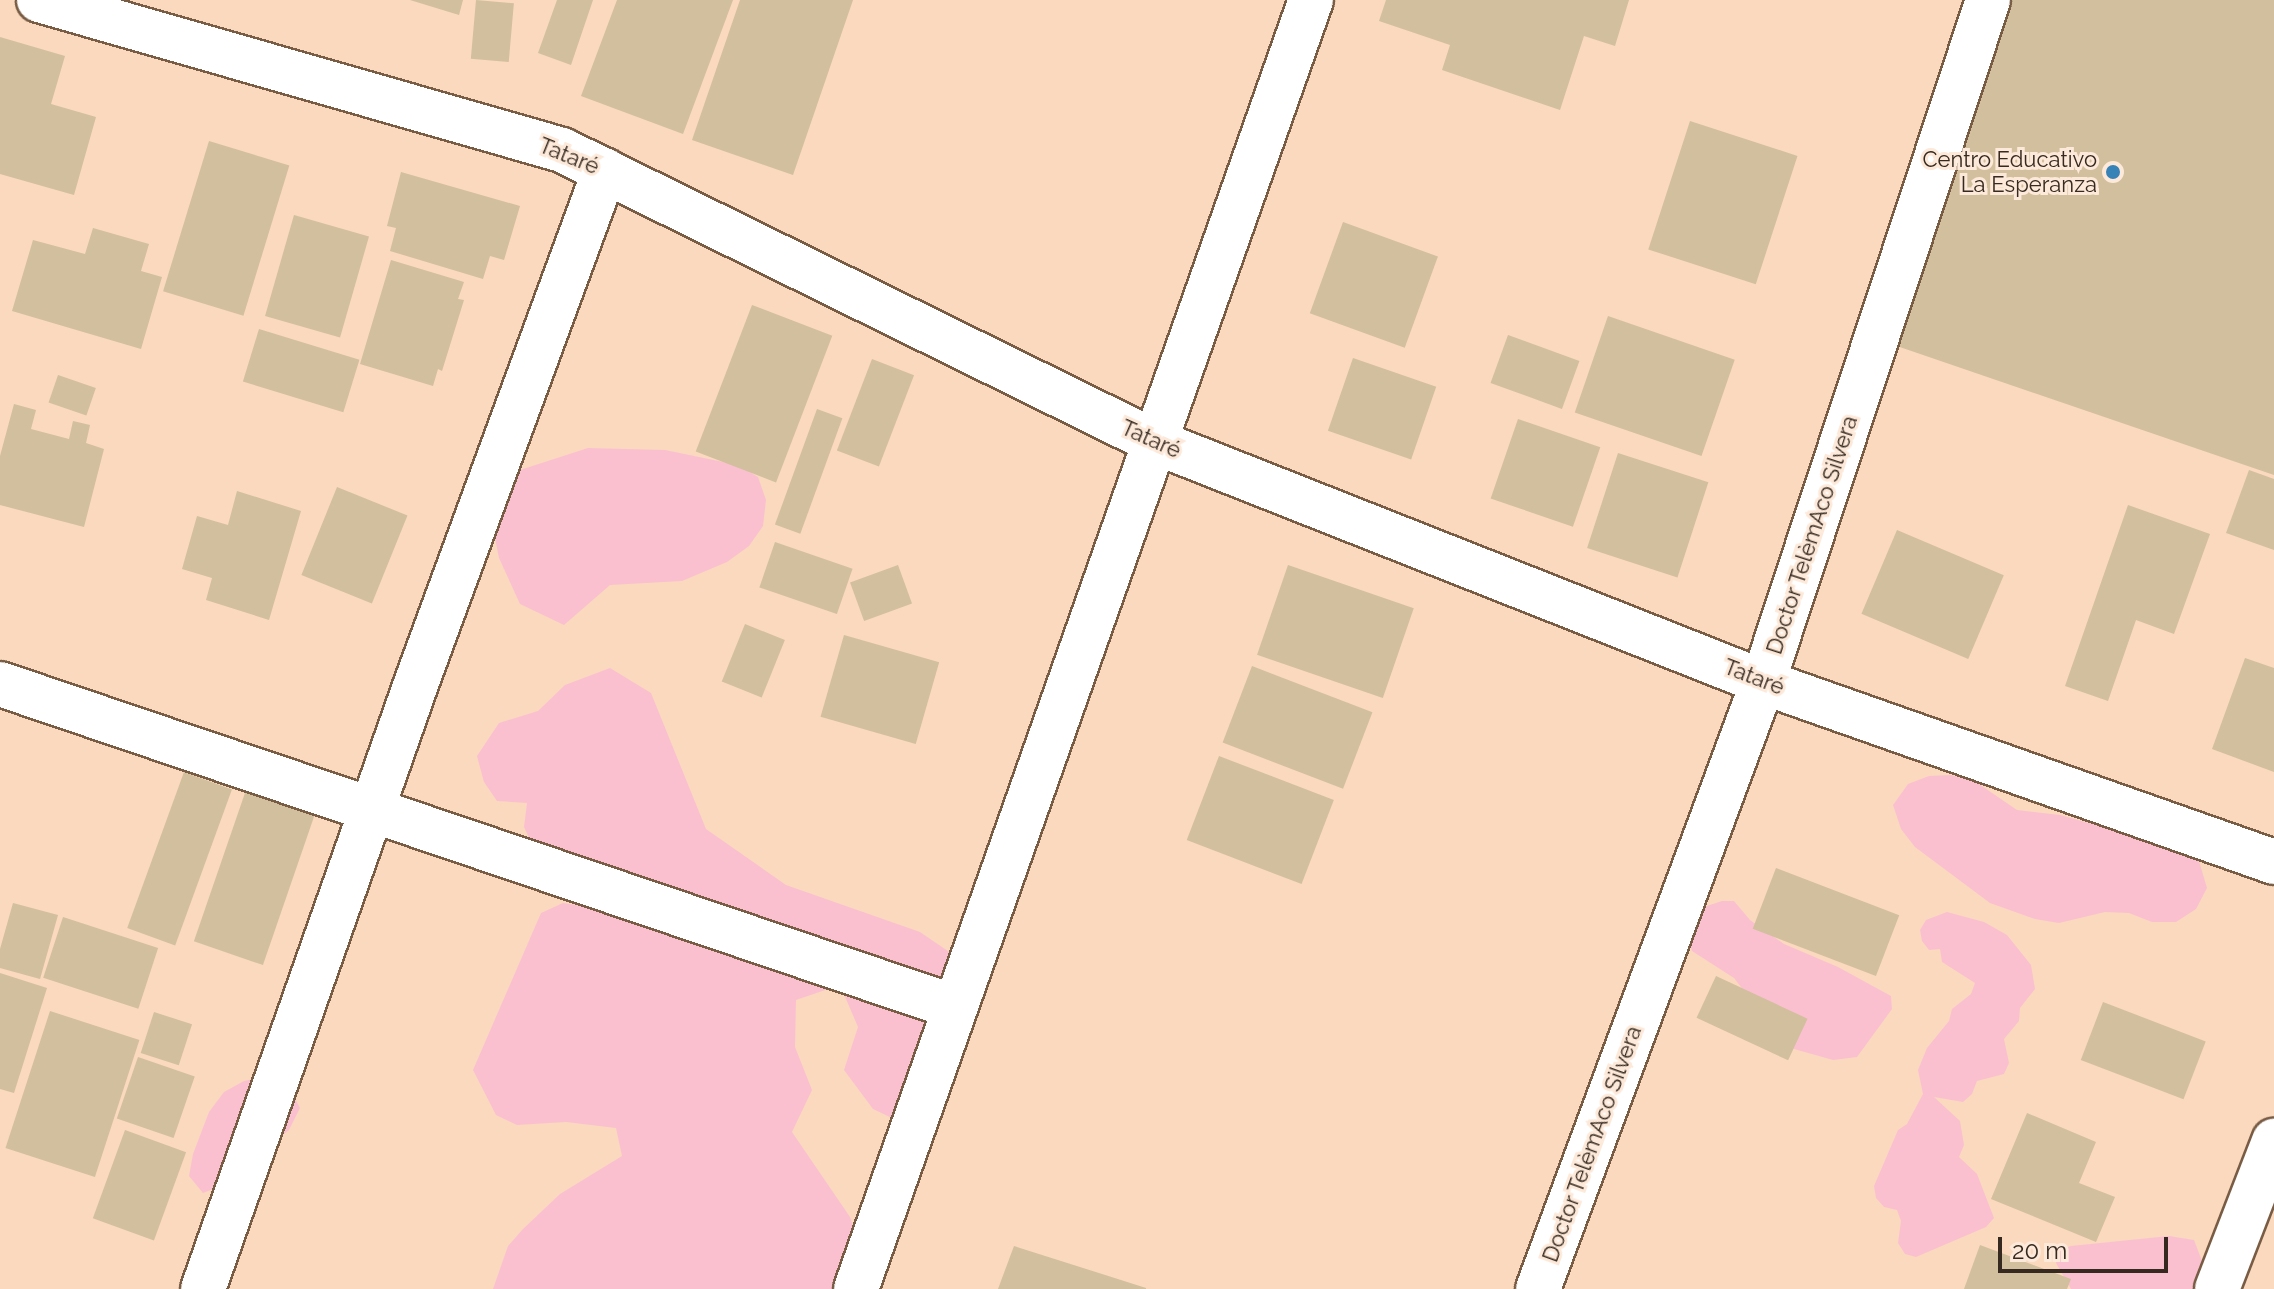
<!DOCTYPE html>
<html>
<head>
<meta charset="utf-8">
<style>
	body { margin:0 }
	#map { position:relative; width:2274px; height:1289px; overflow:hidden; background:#fad9be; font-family:Raleway,sans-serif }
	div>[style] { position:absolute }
	.green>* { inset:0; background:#fac0cf }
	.building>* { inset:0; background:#d2bf9d; transform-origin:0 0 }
	.roads { filter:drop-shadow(2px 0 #785c44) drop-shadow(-2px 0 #785c44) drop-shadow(0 2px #785c44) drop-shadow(0 -2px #785c44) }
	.minor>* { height:44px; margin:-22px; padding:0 22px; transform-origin:22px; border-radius:22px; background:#fff }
	.dots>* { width:22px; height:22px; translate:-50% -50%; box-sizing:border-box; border:4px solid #fde9d9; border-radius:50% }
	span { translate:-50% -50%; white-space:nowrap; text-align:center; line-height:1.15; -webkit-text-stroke:6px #fde9d9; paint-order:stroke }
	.street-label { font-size:22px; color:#362a20 }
	.poi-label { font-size:22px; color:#362a20 }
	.right { translate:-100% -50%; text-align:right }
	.scale { position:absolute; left:1998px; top:1237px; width:170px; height:36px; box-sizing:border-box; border:4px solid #362a20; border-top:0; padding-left:10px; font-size:24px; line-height:28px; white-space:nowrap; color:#362a20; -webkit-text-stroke:6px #fde9d9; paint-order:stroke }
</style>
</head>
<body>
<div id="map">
	<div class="green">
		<div style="clip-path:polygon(588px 448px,665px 450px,738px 465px,758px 477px,766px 500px,763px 526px,749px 546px,727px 562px,682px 581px,610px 585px,564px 625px,520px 604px,499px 558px,495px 538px,520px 470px)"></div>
		<div style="clip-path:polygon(610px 668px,651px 693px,706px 829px,786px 885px,920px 932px,961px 960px,981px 1002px,946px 1090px,915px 1129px,873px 1109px,844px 1070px,858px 1027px,840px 985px,796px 1000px,795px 1047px,812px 1090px,792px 1132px,850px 1217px,866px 1265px,869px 1289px,493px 1289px,508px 1246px,523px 1229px,560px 1194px,622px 1156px,616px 1128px,566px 1122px,517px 1125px,496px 1115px,473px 1070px,541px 913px,563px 903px,607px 910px,544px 870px,524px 827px,527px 803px,497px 801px,484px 782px,477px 756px,499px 723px,538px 711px,565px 685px)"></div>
		<div style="clip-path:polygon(1951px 775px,1976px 782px,2017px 810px,2060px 815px,2107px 828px,2175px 826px,2193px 841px,2207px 888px,2196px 909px,2176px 922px,2152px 922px,2129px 913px,2105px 912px,2059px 923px,2035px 919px,1990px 903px,1915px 847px,1901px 829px,1893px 805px,1908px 784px,1929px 776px)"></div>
		<div style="clip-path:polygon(1722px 901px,1734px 901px,1750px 920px,1784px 944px,1838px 967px,1891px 996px,1892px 1009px,1857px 1057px,1833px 1060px,1787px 1047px,1734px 978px,1692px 951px,1685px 927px,1698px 909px)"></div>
		<div style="clip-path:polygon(1947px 912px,1984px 922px,2007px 935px,2031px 965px,2035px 989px,2020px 1008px,2019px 1021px,2004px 1039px,2009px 1063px,2004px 1074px,1977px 1081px,1972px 1094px,1963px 1102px,1934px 1097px,1960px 1121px,1964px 1145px,1959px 1157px,1977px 1174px,1994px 1218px,1986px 1227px,1916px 1257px,1905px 1254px,1898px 1243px,1901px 1221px,1897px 1210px,1884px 1207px,1876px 1198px,1874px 1186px,1898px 1130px,1907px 1124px,1923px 1094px,1918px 1070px,1927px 1048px,1949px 1021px,1952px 1009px,1971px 994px,1975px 983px,1942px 962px,1940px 949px,1929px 950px,1922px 941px,1920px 930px,1926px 920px)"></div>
		<div style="clip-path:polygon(268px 1076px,288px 1085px,300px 1108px,289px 1130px,270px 1145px,247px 1176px,203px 1193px,189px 1176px,193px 1154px,209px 1112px,224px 1092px,244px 1081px)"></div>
		<div style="clip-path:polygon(2169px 1236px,2194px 1240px,2202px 1261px,2197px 1289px,2071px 1289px,2056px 1263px,2059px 1250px,2071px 1246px)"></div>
	</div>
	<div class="building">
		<div style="clip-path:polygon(410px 0,463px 0,459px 15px)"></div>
		<div style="left:476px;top:0;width:38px;height:59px;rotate:5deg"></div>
		<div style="clip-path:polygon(557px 0,593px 0,571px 65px,538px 53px)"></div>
		<div style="clip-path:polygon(617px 0,733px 0,683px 134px,581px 96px)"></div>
		<div style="clip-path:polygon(740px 0,853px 0,793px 175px,692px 140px)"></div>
		<div style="clip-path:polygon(1386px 0,1629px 0,1615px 46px,1584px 36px,1560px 110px,1442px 70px,1450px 45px,1379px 21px)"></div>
		<div style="clip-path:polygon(2011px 0,2274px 0,2274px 475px,1891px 344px)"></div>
		<div style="clip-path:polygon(0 37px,65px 56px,51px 104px,96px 117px,74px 195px,0 174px)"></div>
		<div style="left:1690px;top:121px;width:113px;height:135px;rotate:18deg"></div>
		<div style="left:209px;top:141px;width:84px;height:157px;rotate:17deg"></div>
		<div style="clip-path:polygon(401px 172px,520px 206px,504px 260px,490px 256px,483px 279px,390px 251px,396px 228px,387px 226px)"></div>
		<div style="left:294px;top:215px;width:78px;height:105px;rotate:16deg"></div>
		<div style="left:1343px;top:222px;width:101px;height:97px;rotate:20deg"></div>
		<div style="clip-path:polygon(93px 228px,149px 244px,141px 271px,162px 277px,141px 349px,12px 311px,33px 240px,85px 254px)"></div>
		<div style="clip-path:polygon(391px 260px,464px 282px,458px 299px,464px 300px,442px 371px,438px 369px,433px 386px,360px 364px)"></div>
		<div style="left:752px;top:305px;width:86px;height:157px;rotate:21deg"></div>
		<div style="left:1608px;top:316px;width:134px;height:102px;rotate:19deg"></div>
		<div style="left:259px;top:329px;width:105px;height:55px;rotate:17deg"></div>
		<div style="left:1508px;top:335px;width:76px;height:51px;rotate:20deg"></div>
		<div style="left:1353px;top:358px;width:88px;height:77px;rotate:19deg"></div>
		<div style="left:872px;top:359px;width:45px;height:98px;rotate:21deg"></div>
		<div style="left:58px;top:375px;width:40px;height:29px;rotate:19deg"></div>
		<div style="clip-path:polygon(14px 404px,36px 410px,31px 429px,69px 439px,73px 421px,90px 425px,86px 443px,104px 449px,84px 527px,0 505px,0 456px)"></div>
		<div style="left:817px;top:409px;width:27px;height:123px;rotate:20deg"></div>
		<div style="left:1518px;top:419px;width:87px;height:84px;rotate:19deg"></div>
		<div style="left:1618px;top:453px;width:95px;height:100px;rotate:18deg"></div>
		<div style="clip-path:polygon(2249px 470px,2274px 479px,2274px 550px,2226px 533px)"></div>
		<div style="left:337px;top:487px;width:76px;height:95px;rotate:22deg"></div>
		<div style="clip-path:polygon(237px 491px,301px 511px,269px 620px,206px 600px,212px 578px,182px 569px,197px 516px,228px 525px)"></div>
		<div style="clip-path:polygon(2128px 505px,2210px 534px,2174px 634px,2136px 620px,2108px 701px,2065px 686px)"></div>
		<div style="left:1897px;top:530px;width:116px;height:91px;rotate:23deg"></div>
		<div style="left:775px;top:542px;width:82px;height:48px;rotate:19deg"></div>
		<div style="left:898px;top:565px;width:41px;height:51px;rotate:70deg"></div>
		<div style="left:1288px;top:565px;width:133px;height:95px;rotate:19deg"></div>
		<div style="left:745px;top:624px;width:43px;height:62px;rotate:22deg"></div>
		<div style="left:844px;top:635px;width:99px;height:85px;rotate:16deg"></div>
		<div style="clip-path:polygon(2245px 658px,2274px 668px,2274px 772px,2212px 749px)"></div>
		<div style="left:1252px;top:666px;width:129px;height:82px;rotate:21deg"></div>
		<div style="left:1219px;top:756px;width:123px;height:90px;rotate:21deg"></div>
		<div style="left:184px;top:772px;width:51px;height:166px;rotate:20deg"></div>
		<div style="left:246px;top:790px;width:73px;height:160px;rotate:19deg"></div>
		<div style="left:1776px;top:868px;width:132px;height:65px;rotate:21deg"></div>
		<div style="clip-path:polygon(13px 903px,58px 915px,40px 979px,0 968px,0 949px)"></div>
		<div style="left:63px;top:917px;width:100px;height:64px;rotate:18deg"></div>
		<div style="clip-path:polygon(0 973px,47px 988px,14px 1093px,0 1089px)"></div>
		<div style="left:1716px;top:976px;width:101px;height:46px;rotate:25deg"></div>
		<div style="left:2103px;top:1002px;width:110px;height:62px;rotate:21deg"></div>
		<div style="left:50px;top:1011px;width:94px;height:144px;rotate:18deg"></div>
		<div style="left:154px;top:1012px;width:40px;height:43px;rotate:18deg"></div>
		<div style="left:138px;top:1057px;width:60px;height:65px;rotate:19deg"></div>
		<div style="clip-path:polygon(2027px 1113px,2096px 1142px,2079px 1183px,2115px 1197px,2096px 1242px,1991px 1199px)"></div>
		<div style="left:125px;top:1130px;width:65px;height:94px;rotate:20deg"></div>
		<div style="clip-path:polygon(1980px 1245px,2071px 1279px,2067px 1289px,1964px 1289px)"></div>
		<div style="clip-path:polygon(1014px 1246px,1146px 1288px,1146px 1289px,998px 1289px)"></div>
	</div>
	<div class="roads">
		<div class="minor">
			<div style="left:39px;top:0;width:544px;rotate:16deg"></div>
			<div style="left:562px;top:150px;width:659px;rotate:26.21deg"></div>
			<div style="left:1153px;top:441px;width:656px;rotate:21.56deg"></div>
			<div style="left:1763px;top:682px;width:542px;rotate:19.4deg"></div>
			<div style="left:0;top:684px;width:1007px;rotate:18.7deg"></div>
			<div style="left:203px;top:1289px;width:645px;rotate:-70.61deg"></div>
			<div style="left:417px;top:681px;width:544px;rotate:-69.8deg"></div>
			<div style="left:856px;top:1289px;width:1367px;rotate:-70.56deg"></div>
			<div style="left:1538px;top:1289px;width:647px;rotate:-69.66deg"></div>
			<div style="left:1763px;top:682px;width:718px;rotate:-71.74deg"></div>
			<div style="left:2217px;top:1289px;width:159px;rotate:-68.9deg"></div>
		</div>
	</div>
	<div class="dots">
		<div style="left:2113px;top:172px;background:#3782b6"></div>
	</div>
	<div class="street-label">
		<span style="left:569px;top:156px;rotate:22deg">Tataré</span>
		<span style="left:1151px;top:439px;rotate:24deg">Tataré</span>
		<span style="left:1812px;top:535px;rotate:-72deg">Doctor TelèmAco Silvera</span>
		<span style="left:1754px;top:677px;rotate:21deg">Tataré</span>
		<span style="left:1592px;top:1144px;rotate:-70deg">Doctor TelèmAco Silvera</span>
	</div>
	<div class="poi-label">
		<span class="right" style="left:2097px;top:172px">Centro Educativo<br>La Esperanza</span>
	</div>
	<div class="scale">20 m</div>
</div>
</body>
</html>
